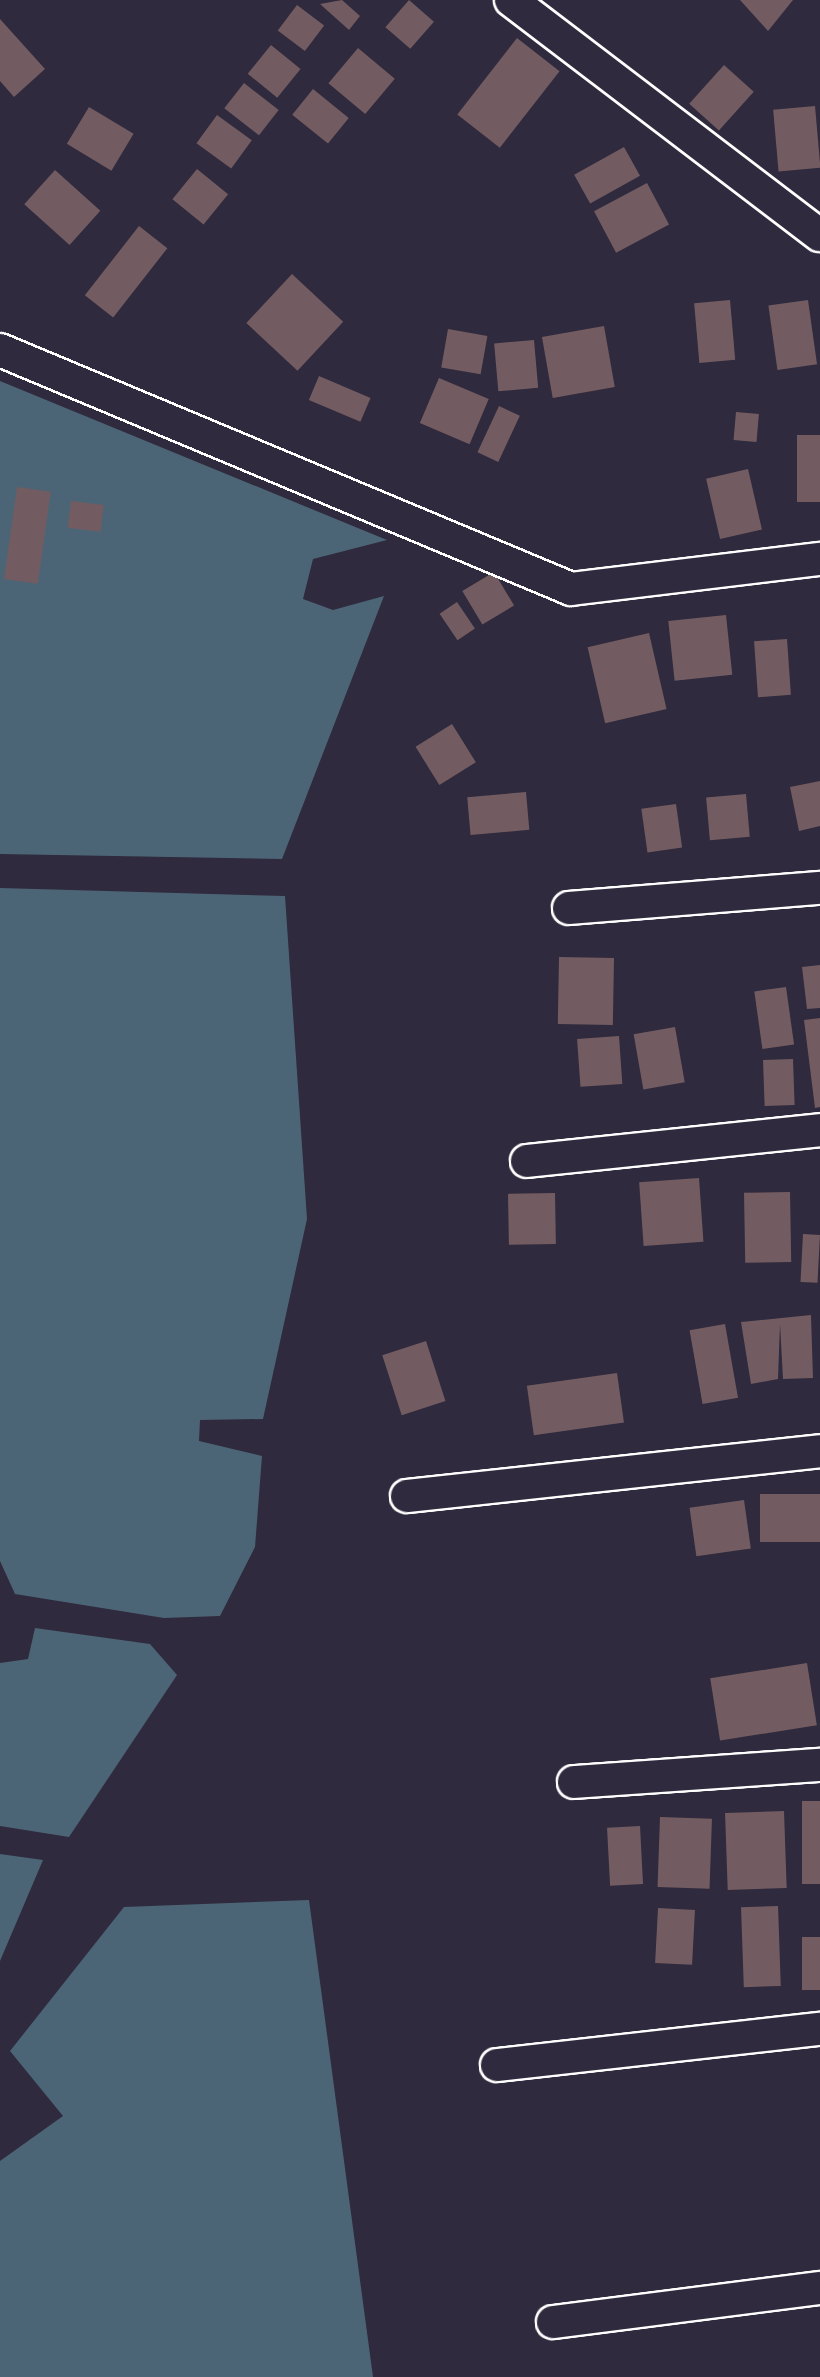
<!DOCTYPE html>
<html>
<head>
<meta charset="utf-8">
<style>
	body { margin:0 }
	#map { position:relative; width:820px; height:2377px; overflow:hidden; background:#2f2a3d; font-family:Mali,sans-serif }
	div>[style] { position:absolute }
	.water>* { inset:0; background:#4c6576 }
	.building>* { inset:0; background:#735c61; transform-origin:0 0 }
	.roads { filter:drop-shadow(2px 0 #fff) drop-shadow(-2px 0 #fff) drop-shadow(0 2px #fff) drop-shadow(0 -2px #fff) }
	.street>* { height:32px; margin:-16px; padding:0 16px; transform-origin:16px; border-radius:16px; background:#2f2a3d }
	span { translate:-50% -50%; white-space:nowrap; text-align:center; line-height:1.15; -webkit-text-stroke:8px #2f2a3d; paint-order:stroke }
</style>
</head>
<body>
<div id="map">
	<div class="water">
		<div style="clip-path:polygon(0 381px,387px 540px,313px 559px,303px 599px,333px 610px,384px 596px,282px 859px,0 854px)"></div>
		<div style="clip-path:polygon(0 888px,285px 896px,307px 1219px,263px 1419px,200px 1420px,199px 1441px,262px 1456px,255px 1547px,220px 1616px,164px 1618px,15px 1594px,0 1561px)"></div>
		<div style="clip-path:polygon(35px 1628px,150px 1644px,177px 1675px,69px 1837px,0 1826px,0 1663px,28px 1659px)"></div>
		<div style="clip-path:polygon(0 1854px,43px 1860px,0 1961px)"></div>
		<div style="clip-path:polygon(309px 1900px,373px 2377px,0 2377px,0 2161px,63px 2116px,10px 2051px,124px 1907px)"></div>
	</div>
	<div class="building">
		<div style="clip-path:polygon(342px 0,360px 16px,349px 30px,320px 4px)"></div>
		<div style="left:409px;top:0;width:33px;height:36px;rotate:41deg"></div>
		<div style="clip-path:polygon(740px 0,793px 0,768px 31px)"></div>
		<div style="left:297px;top:5px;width:34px;height:32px;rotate:37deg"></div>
		<div style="clip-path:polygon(0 19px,45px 69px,14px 97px,0 81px)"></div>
		<div style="left:517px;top:38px;width:54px;height:97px;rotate:38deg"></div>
		<div style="left:271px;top:45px;width:38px;height:37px;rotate:39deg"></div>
		<div style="left:358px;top:48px;width:48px;height:46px;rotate:40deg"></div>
		<div style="left:724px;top:65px;width:40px;height:52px;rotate:42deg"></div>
		<div style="left:244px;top:83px;width:44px;height:32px;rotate:38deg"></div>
		<div style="left:313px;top:89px;width:46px;height:33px;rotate:39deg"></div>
		<div style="left:815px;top:106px;width:62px;height:42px;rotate:85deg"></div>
		<div style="left:89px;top:107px;width:52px;height:43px;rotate:31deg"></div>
		<div style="left:217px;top:115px;width:43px;height:35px;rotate:36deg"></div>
		<div style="left:624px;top:147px;width:33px;height:57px;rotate:61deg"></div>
		<div style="left:197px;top:169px;width:40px;height:39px;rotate:39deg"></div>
		<div style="left:55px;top:170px;width:61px;height:46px;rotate:42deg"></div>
		<div style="left:647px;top:183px;width:47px;height:60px;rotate:62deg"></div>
		<div style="left:139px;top:226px;width:36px;height:88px;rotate:38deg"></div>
		<div style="left:292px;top:274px;width:70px;height:67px;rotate:43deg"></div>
		<div style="left:730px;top:300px;width:60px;height:36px;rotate:85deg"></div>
		<div style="left:808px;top:300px;width:65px;height:40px;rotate:82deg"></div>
		<div style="left:604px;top:326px;width:62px;height:63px;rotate:80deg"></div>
		<div style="left:448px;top:329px;width:40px;height:39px;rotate:10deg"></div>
		<div style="left:534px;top:340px;width:48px;height:40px;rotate:85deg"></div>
		<div style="left:319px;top:376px;width:56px;height:26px;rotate:23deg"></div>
		<div style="left:439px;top:378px;width:54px;height:49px;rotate:23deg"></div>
		<div style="left:499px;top:406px;width:23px;height:51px;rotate:25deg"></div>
		<div style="left:736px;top:412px;width:23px;height:28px;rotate:5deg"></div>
		<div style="left:820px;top:435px;width:67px;height:23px;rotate:90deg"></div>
		<div style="left:748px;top:469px;width:62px;height:43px;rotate:77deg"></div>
		<div style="left:17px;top:487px;width:34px;height:93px;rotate:8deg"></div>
		<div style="left:71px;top:501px;width:33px;height:27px;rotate:7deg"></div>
		<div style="left:494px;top:572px;width:39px;height:37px;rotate:59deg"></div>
		<div style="left:457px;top:602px;width:32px;height:21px;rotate:56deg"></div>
		<div style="left:726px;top:615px;width:60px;height:58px;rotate:84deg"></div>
		<div style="left:649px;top:633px;width:78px;height:63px;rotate:77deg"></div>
		<div style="left:787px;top:639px;width:56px;height:33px;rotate:86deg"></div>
		<div style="left:452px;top:724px;width:45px;height:43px;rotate:58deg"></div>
		<div style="clip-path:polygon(820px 781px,820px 826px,799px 831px,790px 787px)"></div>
		<div style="left:526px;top:792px;width:38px;height:59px;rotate:85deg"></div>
		<div style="left:746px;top:794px;width:43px;height:40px;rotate:85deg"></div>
		<div style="left:676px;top:804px;width:44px;height:35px;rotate:82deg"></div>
		<div style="left:559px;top:957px;width:55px;height:67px;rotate:1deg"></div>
		<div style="clip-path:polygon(820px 965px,820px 1008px,807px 1009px,802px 967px)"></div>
		<div style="left:786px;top:987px;width:58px;height:32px;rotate:82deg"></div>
		<div style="clip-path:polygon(820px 1018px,820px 1107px,815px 1108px,804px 1020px)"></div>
		<div style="left:675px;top:1027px;width:56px;height:42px;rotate:80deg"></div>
		<div style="left:619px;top:1036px;width:48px;height:42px;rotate:86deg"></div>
		<div style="left:793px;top:1059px;width:46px;height:30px;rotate:88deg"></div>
		<div style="left:699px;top:1178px;width:64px;height:60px;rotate:86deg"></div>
		<div style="left:790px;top:1192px;width:70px;height:46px;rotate:89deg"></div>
		<div style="left:555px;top:1193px;width:51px;height:47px;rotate:89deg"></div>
		<div style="left:803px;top:1234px;width:17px;height:48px;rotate:3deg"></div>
		<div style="clip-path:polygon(811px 1315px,813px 1378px,783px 1379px,780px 1324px,778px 1379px,751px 1384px,741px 1322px)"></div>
		<div style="left:725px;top:1324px;width:75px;height:36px;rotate:80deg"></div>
		<div style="left:426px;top:1341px;width:63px;height:46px;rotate:72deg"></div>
		<div style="left:617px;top:1373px;width:50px;height:91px;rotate:82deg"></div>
		<div style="left:820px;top:1494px;width:48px;height:60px;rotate:90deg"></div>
		<div style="left:744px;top:1500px;width:49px;height:55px;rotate:82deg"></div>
		<div style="left:807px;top:1663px;width:63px;height:98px;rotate:81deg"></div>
		<div style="left:820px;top:1801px;width:83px;height:18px;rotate:90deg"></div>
		<div style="left:784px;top:1811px;width:77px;height:59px;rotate:88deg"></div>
		<div style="left:660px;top:1817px;width:52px;height:70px;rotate:2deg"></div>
		<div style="left:640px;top:1826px;width:58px;height:33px;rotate:87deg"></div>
		<div style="left:778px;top:1906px;width:80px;height:37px;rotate:88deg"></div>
		<div style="left:658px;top:1908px;width:37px;height:55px;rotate:3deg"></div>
		<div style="left:820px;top:1937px;width:53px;height:18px;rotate:90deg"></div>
	</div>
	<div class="roads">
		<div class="street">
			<div style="left:511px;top:0;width:388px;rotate:37.3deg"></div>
			<div style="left:0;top:350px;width:619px;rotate:22.71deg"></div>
			<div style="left:571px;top:589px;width:251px;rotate:-6.9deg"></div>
			<div style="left:569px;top:908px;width:252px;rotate:-4.6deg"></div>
			<div style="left:527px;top:1161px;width:295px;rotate:-6deg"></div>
			<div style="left:407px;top:1496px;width:415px;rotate:-6.2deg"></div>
			<div style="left:574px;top:1782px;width:247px;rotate:-4deg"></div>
			<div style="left:497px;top:2065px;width:325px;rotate:-6.4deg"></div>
			<div style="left:553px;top:2322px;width:269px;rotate:-7.3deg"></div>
		</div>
	</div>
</div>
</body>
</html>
